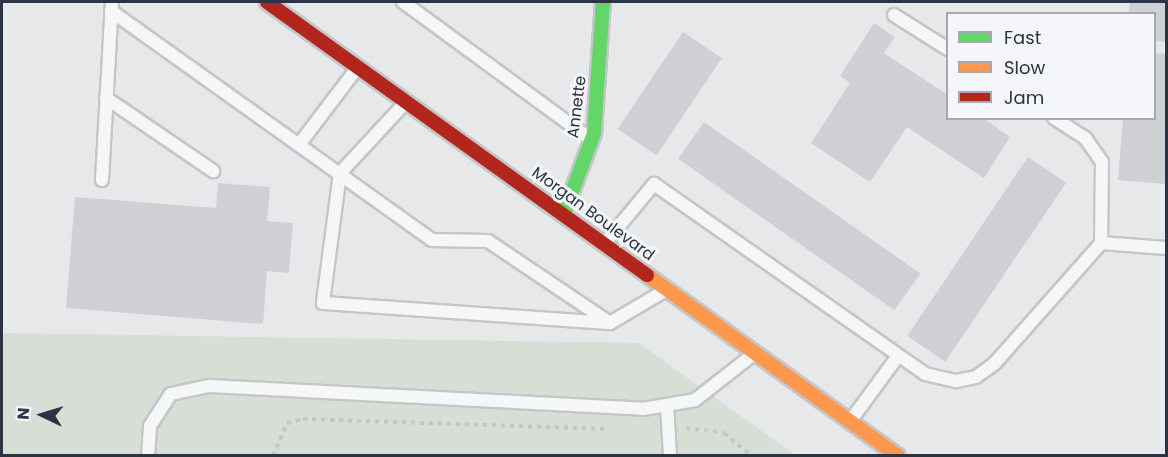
<!DOCTYPE html>
<html>
<head>
<meta charset="utf-8">
<style>
	body { margin:0 }
	#map { position:relative; width:1168px; height:457px; overflow:hidden; background:#e6e8ea; font-family:Poppins,sans-serif }
	div>[style] { position:absolute }
	.green>* { inset:0; background:#d6ded6 }
	.building>* { inset:0; background:#ced0d3; transform-origin:0 0 }
	.path>* { height:4px; margin-top:-2px; transform-origin:0; background:repeating-linear-gradient(90deg,#c5c6ca 0 4.5px,transparent 0 9px) }
	.roads { filter:drop-shadow(2px 0 #c4c6c8) drop-shadow(-2px 0 #c4c6c8) drop-shadow(0 2px #c4c6c8) drop-shadow(0 -2px #c4c6c8) }
	.lane>* { height:12px; margin:-6px; padding:0 6px; transform-origin:6px; border-radius:6px; background:#f5f6f7 }
	.fast>* { height:14px; margin:-7px; padding:0 7px; transform-origin:7px; border-radius:7px; background:#63d668 }
	.slow>* { height:14px; margin:-7px; padding:0 7px; transform-origin:7px; border-radius:7px; background:#ff974d }
	.jam>* { height:14px; margin:-7px; padding:0 7px; transform-origin:7px; border-radius:7px; background:#b3261e }
	span { translate:-50% -50%; white-space:nowrap; text-align:center; line-height:1.15; -webkit-text-stroke:6px #f4f6f9; paint-order:stroke }
	.street-label { font-size:16px; color:#2b3445 }
	.frame { position:absolute; inset:0; border:3px solid #2b3445; pointer-events:none }
	.legend { position:absolute; left:946px; top:12px; width:210px; height:108px; box-sizing:border-box; background:#f4f6f9; border:2px solid #a4a8b1; margin:0; padding:8px 10px; list-style:none; font-size:18px; color:#2b3445 }
	.legend li { display:flex; align-items:center; gap:12px; height:30px }
	.legend b { width:30px; border:2px solid #a4a8b1 }
	.north { position:absolute; left:12px; top:385px; width:60px; height:60px; -webkit-text-stroke:4px #f4f6f9; paint-order:stroke; rotate:274deg; font-size:16px; font-weight:700; line-height:24px; text-align:center; color:#2b3445 }
	.north::after { content:''; display:block; margin:auto; width:21px; height:27px; background:#2b3445; clip-path:polygon(50% 0,100% 100%,50% 72%,0 100%) }
</style>
</head>
<body>
<div id="map">
	<div class="green">
		<div style="clip-path:polygon(2px 333px,639px 343px,795px 455px,2px 456px)"></div>
	</div>
	<div class="building">
		<div style="clip-path:polygon(1130px 2px,1166px 2px,1166px 42px,1154px 41px,1154px 14px,1129px 14px)"></div>
		<div style="clip-path:polygon(874px 23px,895px 37px,884px 53px,948px 95px,948px 118px,983px 118px,1010px 137px,984px 178px,907px 127px,870px 182px,811px 143px,850px 83px,840px 76px)"></div>
		<div style="left:683px;top:32px;width:47px;height:117px;rotate:34deg"></div>
		<div style="clip-path:polygon(1154px 53px,1166px 54px,1166px 184px,1118px 180px,1123px 118px,1154px 118px)"></div>
		<div style="left:704px;top:122px;width:264px;height:45px;rotate:35deg"></div>
		<div style="left:1028px;top:157px;width:46px;height:216px;rotate:34deg"></div>
		<div style="clip-path:polygon(218px 183px,270px 187px,267px 221px,293px 223px,289px 273px,267px 271px,263px 324px,66px 308px,75px 197px,216px 208px)"></div>
	</div>
	<div class="path">
		<div style="left:686px;top:428px;width:38px;rotate:7deg"></div>
		<div style="left:724px;top:433px;width:35px;rotate:40deg"></div>
		<div style="left:273px;top:456px;width:36px;rotate:-67deg"></div>
		<div style="left:287px;top:423px;width:16px;rotate:-14deg"></div>
		<div style="left:303px;top:419px;width:304px;rotate:1.9deg"></div>
	</div>
	<div class="roads">
		<div class="lane">
			<div style="left:403px;top:2px;width:232px;rotate:36.2deg"></div>
			<div style="left:111px;top:11px;width:394px;rotate:35.5deg"></div>
			<div style="left:432px;top:240px;width:56px;rotate:1deg"></div>
			<div style="left:488px;top:241px;width:147px;rotate:33.9deg"></div>
			<div style="left:610px;top:323px;width:65px;rotate:-30.5deg"></div>
			<div style="left:894px;top:15px;width:64px;rotate:32.2deg"></div>
			<div style="left:106px;top:98px;width:130px;rotate:34.3deg"></div>
			<div style="left:406px;top:102px;width:97px;rotate:132.9deg"></div>
			<div style="left:340px;top:173px;width:131px;rotate:97.5deg"></div>
			<div style="left:323px;top:303px;width:287px;rotate:4deg"></div>
			<div style="left:301px;top:142px;width:94px;rotate:-52.8deg"></div>
			<div style="left:102px;top:180px;width:178px;rotate:-86.8deg"></div>
			<div style="left:605px;top:243px;width:77px;rotate:-50.3deg"></div>
			<div style="left:654px;top:184px;width:331px;rotate:35deg"></div>
			<div style="left:925px;top:374px;width:32px;rotate:13deg"></div>
			<div style="left:956px;top:381px;width:20px;rotate:-11deg"></div>
			<div style="left:976px;top:377px;width:24px;rotate:-36deg"></div>
			<div style="left:995px;top:363px;width:160px;rotate:-48.5deg"></div>
			<div style="left:1101px;top:243px;width:81px;rotate:-89.3deg"></div>
			<div style="left:1102px;top:162px;width:29px;rotate:-125deg"></div>
			<div style="left:1085px;top:138px;width:37px;rotate:-147deg"></div>
			<div style="left:1101px;top:243px;width:65px;rotate:4.4deg"></div>
			<div style="left:667px;top:405px;width:51px;rotate:86.6deg"></div>
			<div style="left:851px;top:420px;width:79px;rotate:-53.7deg"></div>
			<div style="left:148px;top:456px;width:30px;rotate:-86deg"></div>
			<div style="left:150px;top:426px;width:38px;rotate:-57deg"></div>
			<div style="left:171px;top:394px;width:40px;rotate:-12deg"></div>
			<div style="left:210px;top:386px;width:434px;rotate:3deg"></div>
			<div style="left:643px;top:409px;width:53px;rotate:-9.8deg"></div>
			<div style="left:695px;top:400px;width:76px;rotate:-38.1deg"></div>
		</div>
		<div class="fast">
			<div style="left:564px;top:213px;width:85px;rotate:-69.4deg"></div>
			<div style="left:594px;top:133px;width:131px;rotate:-86.1deg"></div>
		</div>
		<div class="slow">
			<div style="left:647px;top:275px;width:309px;rotate:35.8deg"></div>
		</div>
		<div class="jam">
			<div style="left:267px;top:2px;width:468px;rotate:35.7deg"></div>
		</div>
	</div>
	<div class="street-label">
		<span style="left:577px;top:107px;rotate:-83deg">Annette</span>
		<span style="left:593px;top:214px;rotate:36deg">Morgan Boulevard</span>
	</div>
	<div class="frame"></div>
	<ul class="legend">
	<li><b style="height:8px;background:#63d668"></b>Fast</li>
	<li><b style="height:8px;background:#ff974d"></b>Slow</li>
	<li><b style="height:8px;background:#b3261e"></b>Jam</li>
	</ul>
	<div class="north">N</div>
</div>
</body>
</html>
